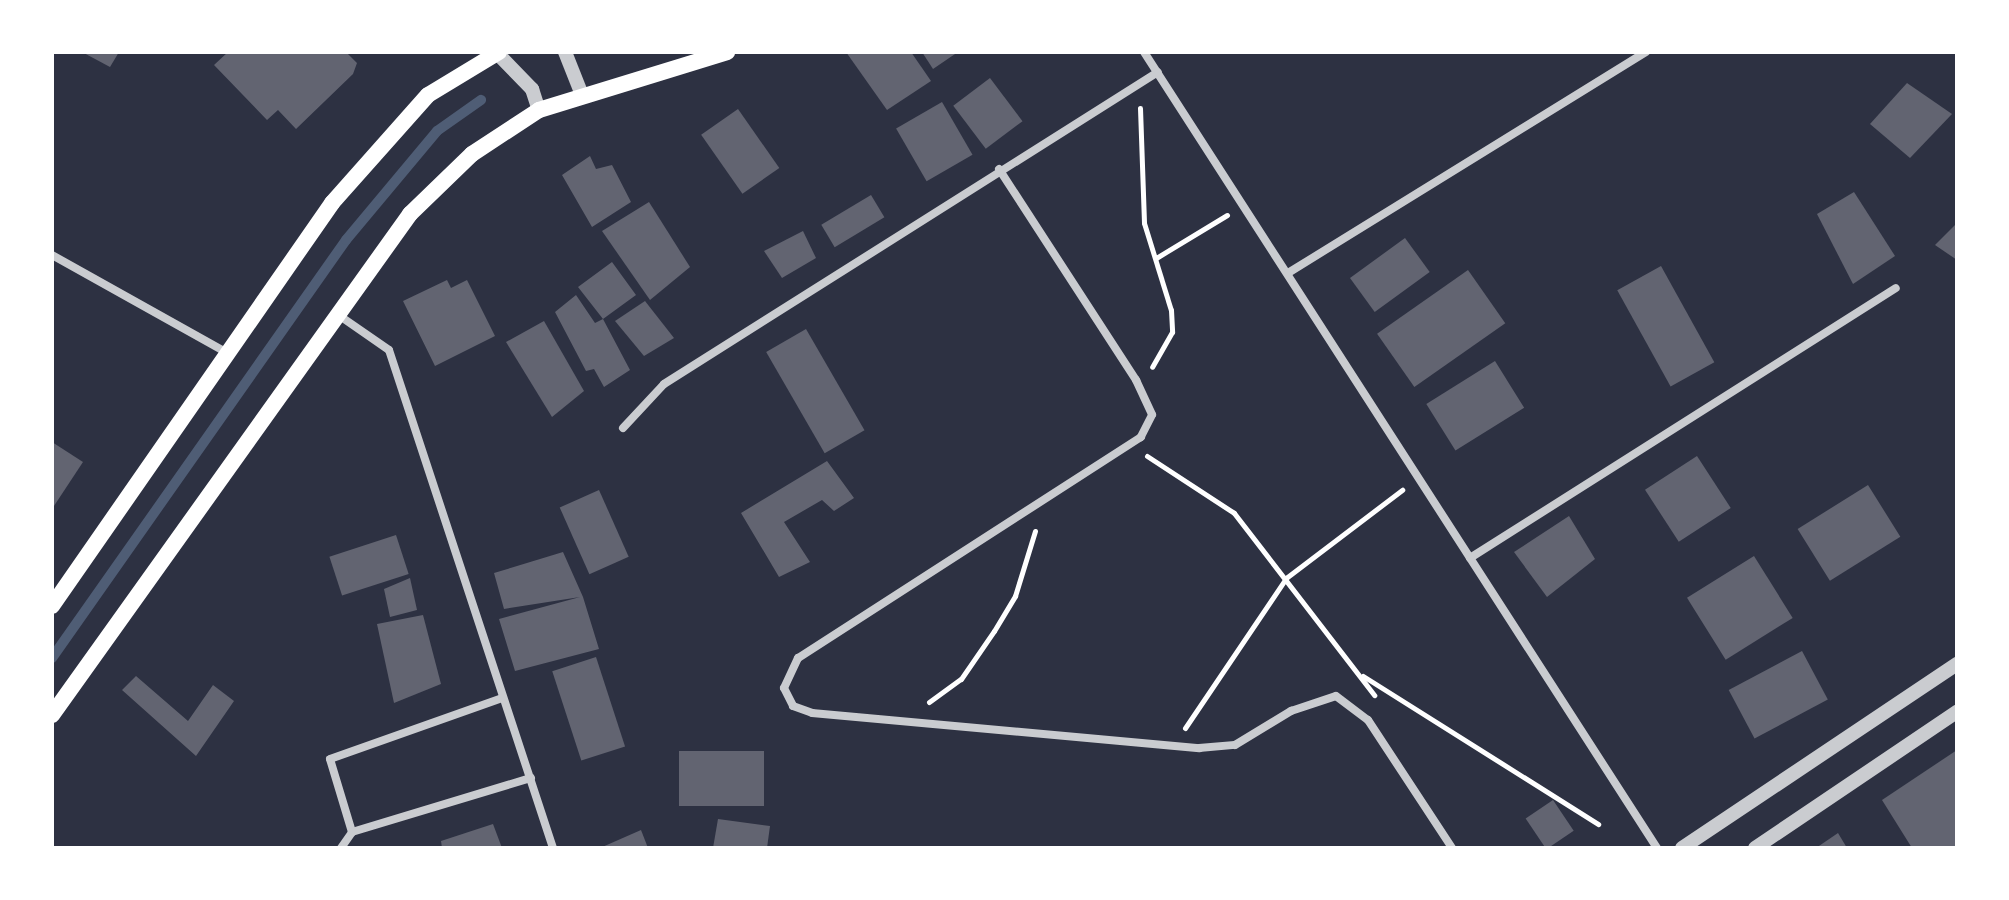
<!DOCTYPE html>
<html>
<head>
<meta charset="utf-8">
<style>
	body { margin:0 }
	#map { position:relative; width:2009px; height:900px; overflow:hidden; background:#2d3142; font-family:"Roboto Condensed",sans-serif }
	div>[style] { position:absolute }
	.stream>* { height:10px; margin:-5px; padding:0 5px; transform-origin:5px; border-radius:5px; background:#4f5d75 }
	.building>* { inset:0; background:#626471; transform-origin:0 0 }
	.path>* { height:5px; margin:-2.5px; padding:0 2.5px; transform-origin:2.5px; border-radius:2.5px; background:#fff }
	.minor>* { height:8px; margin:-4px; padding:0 4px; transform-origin:4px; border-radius:4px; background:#caccd0 }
	.tertiary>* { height:14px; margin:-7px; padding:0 7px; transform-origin:7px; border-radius:7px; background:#caccd0 }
	.secondary>* { height:16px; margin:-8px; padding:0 8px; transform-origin:8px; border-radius:8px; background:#fff }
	span { translate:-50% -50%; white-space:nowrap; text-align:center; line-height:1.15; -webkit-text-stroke:8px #fff; paint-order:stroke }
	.frame { position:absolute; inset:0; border:54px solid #fff; pointer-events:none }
</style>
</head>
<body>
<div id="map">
	<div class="stream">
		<div style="left:52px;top:658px;width:511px;rotate:-54.88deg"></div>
		<div style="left:346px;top:240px;width:142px;rotate:-50.1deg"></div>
		<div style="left:437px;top:131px;width:54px;rotate:-35.2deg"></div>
	</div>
	<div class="building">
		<div style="clip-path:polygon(82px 52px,119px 52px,110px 67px)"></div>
		<div style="clip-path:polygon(228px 52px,346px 52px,357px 63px,353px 74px,296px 129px,278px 110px,267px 120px,214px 65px)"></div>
		<div style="clip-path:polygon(846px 52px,911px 52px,931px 81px,887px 110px)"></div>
		<div style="clip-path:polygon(922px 52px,958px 52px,933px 69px)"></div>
		<div style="left:990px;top:78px;width:54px;height:46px;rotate:53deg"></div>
		<div style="clip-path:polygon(1907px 83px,1952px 114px,1910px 158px,1870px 124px)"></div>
		<div style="left:942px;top:102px;width:61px;height:53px;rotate:60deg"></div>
		<div style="left:738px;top:109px;width:72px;height:45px;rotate:55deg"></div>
		<div style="clip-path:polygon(590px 156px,596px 169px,612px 165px,631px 202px,592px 227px,562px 175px)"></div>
		<div style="clip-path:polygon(1854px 192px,1895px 256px,1853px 284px,1817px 214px)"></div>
		<div style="left:871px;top:195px;width:26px;height:58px;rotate:59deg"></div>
		<div style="clip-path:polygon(649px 202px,690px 267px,650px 300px,602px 231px)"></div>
		<div style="clip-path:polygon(1957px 223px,1957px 260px,1935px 245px)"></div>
		<div style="clip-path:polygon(803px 231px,816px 258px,782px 278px,764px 251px)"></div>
		<div style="left:1405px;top:238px;width:42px;height:68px;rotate:54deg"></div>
		<div style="clip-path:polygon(612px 262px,636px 295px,603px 319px,630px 370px,604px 387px,594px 369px,586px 371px,555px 312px,576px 295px,595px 323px,603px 319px,578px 287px)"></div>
		<div style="left:1661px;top:266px;width:110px;height:50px;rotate:61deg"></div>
		<div style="left:1468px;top:270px;width:65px;height:111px;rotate:55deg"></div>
		<div style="clip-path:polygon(447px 280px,451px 288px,467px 280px,495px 336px,435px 366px,403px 301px)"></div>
		<div style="clip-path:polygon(645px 301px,674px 338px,644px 356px,615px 321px)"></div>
		<div style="clip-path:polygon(544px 321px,584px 391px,552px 417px,506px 342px)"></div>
		<div style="left:806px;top:329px;width:117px;height:46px;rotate:60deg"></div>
		<div style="left:1495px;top:361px;width:55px;height:81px;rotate:58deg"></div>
		<div style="clip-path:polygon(52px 442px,83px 462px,52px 509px)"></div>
		<div style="left:1697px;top:456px;width:62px;height:62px;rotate:57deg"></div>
		<div style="clip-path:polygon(827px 461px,854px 498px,834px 511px,822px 500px,784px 522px,810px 562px,779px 577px,741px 513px)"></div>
		<div style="left:1868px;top:485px;width:61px;height:83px;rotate:58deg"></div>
		<div style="left:599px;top:490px;width:73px;height:43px;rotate:66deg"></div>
		<div style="clip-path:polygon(1569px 516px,1595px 559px,1547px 597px,1514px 552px)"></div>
		<div style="left:396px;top:535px;width:41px;height:70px;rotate:72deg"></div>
		<div style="clip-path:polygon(563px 552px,583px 597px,599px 649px,515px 671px,499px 619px,580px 597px,504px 609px,494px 573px)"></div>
		<div style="left:1754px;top:556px;width:73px;height:79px;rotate:58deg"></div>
		<div style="clip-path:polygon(410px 578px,417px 610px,390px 617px,384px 589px)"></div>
		<div style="clip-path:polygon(423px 615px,441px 684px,394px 703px,377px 624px)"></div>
		<div style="left:1802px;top:651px;width:55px;height:83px;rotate:62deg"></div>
		<div style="left:596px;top:657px;width:94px;height:46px;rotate:72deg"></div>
		<div style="clip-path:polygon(136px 676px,188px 721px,213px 685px,234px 701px,196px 756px,122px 690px)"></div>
		<div style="clip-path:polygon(1957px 750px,1957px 848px,1912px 848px,1882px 800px)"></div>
		<div style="left:679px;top:751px;width:85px;height:55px"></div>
		<div style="left:1553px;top:800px;width:37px;height:33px;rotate:56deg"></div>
		<div style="clip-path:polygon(718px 819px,770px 826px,767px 848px,713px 848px)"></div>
		<div style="clip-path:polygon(493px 824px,502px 848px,442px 848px,441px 841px)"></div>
		<div style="clip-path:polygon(641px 830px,648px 848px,600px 848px)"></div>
		<div style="clip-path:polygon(1838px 833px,1847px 848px,1816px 848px)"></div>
	</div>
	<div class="path">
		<div style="left:1140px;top:108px;width:115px;rotate:88deg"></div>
		<div style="left:1144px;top:223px;width:91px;rotate:72.8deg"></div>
		<div style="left:1171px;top:310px;width:22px;rotate:87deg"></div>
		<div style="left:1172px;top:332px;width:40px;rotate:119.7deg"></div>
		<div style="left:1156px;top:258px;width:83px;rotate:-31.2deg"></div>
		<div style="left:1147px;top:456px;width:104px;rotate:33.2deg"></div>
		<div style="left:1234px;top:513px;width:230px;rotate:52.4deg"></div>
		<div style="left:1363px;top:676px;width:278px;rotate:32.2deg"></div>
		<div style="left:929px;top:702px;width:39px;rotate:-36deg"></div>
		<div style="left:961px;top:679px;width:58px;rotate:-55.5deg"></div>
		<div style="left:994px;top:631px;width:41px;rotate:-59deg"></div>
		<div style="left:1015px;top:596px;width:68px;rotate:-72.9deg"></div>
		<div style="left:1185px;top:728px;width:181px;rotate:-56deg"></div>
		<div style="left:1286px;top:578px;width:146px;rotate:-37.2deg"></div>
	</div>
	<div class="minor">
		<div style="left:1144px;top:52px;width:947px;rotate:57.2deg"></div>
		<div style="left:999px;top:169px;width:252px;rotate:57deg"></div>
		<div style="left:1136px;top:380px;width:38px;rotate:65deg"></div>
		<div style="left:1152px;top:415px;width:25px;rotate:117deg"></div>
		<div style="left:1141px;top:437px;width:408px;rotate:147.2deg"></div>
		<div style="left:798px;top:658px;width:33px;rotate:115deg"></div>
		<div style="left:784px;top:688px;width:20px;rotate:63deg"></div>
		<div style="left:793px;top:706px;width:20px;rotate:20deg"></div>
		<div style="left:812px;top:713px;width:389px;rotate:5.2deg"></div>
		<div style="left:1199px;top:748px;width:36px;rotate:-5deg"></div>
		<div style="left:1235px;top:745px;width:66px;rotate:-31.3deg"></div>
		<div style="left:1291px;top:711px;width:47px;rotate:-18.4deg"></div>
		<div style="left:1336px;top:696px;width:40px;rotate:37deg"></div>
		<div style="left:1368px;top:720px;width:153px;rotate:56.7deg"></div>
		<div style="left:52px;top:255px;width:201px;rotate:29.2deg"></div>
		<div style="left:1288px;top:273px;width:421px;rotate:-31.7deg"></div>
		<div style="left:337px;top:314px;width:63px;rotate:34.7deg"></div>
		<div style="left:389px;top:350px;width:524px;rotate:71.77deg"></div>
		<div style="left:623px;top:428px;width:60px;rotate:-47deg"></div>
		<div style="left:664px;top:384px;width:584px;rotate:-32.28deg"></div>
		<div style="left:1470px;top:558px;width:504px;rotate:-32.37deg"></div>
		<div style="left:352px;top:832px;width:76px;rotate:-106.8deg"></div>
		<div style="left:330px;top:759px;width:182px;rotate:-19.5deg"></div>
		<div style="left:341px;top:848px;width:19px;rotate:-55deg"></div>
		<div style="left:352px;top:832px;width:187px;rotate:-16.8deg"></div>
	</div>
	<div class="tertiary">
		<div style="left:496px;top:52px;width:52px;rotate:45.8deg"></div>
		<div style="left:532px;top:89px;width:22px;rotate:72deg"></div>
		<div style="left:565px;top:52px;width:46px;rotate:68.4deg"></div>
		<div style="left:1682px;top:848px;width:331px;rotate:-33.8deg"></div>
		<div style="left:1755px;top:848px;width:244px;rotate:-34deg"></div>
	</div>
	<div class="secondary">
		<div style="left:52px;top:606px;width:491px;rotate:-55.2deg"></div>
		<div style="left:332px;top:203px;width:144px;rotate:-48.4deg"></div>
		<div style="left:428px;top:95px;width:83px;rotate:-31.2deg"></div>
		<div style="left:52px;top:715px;width:616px;rotate:-54.45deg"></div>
		<div style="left:410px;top:214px;width:86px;rotate:-44.1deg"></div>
		<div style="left:472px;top:154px;width:80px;rotate:-33.3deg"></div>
		<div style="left:539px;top:110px;width:197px;rotate:-17.1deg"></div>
	</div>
	<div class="frame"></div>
</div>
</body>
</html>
